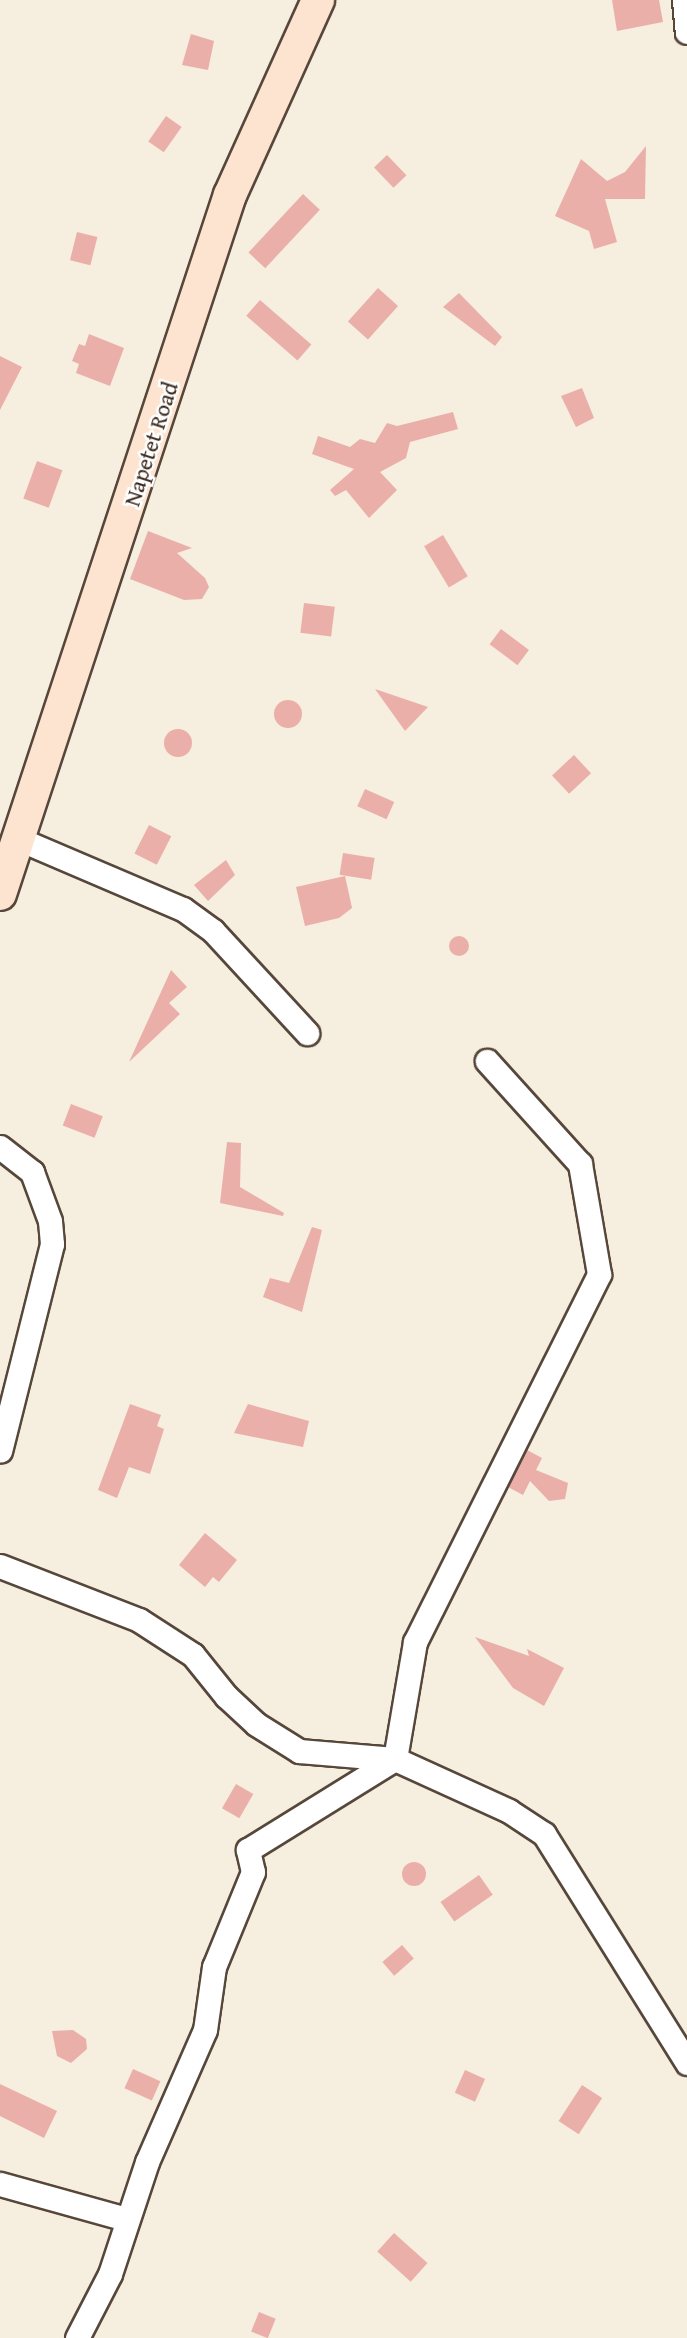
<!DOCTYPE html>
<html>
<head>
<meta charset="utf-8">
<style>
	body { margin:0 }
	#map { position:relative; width:687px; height:2338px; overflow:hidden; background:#f6eede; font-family:"Gentium Book Plus",serif }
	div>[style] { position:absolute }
	.building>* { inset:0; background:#ebafaa; transform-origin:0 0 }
	.round { border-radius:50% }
	.roads { filter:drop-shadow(2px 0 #57473b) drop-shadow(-2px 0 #57473b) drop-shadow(0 2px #57473b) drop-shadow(0 -2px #57473b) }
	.minor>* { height:23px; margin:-11.5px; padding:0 11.5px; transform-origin:11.5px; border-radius:11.5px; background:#fff }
	.secondary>* { height:32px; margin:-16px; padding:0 16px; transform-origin:16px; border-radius:16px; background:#fde4d0 }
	span { translate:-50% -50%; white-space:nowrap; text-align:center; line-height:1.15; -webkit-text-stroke:5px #fff; paint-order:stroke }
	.street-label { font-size:23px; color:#3b2a1e }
</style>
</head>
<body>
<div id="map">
	<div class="building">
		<div style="clip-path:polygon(612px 0,659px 0,663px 22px,617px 31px)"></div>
		<div style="clip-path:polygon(191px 34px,214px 41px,208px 70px,182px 65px)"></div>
		<div style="left:166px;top:116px;width:19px;height:31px;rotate:35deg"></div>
		<div style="clip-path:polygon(646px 146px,645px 199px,605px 199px,617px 242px,594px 249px,589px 231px,555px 216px,581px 159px,607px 181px,625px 172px)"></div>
		<div style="left:387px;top:155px;width:28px;height:18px;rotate:46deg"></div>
		<div style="left:303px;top:194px;width:23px;height:80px;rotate:43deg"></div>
		<div style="left:77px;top:232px;width:21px;height:29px;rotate:14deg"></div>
		<div style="left:378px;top:288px;width:27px;height:45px;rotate:42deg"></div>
		<div style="clip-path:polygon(459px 293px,502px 337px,495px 346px,443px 307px)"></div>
		<div style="left:260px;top:300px;width:68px;height:21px;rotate:41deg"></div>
		<div style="clip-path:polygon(89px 334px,124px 348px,110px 386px,76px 373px,79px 364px,72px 361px,79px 344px,85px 346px)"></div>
		<div style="clip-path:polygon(0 356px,22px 367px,0 410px)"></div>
		<div style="clip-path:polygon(582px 388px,594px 418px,576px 427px,561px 396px)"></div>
		<div style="clip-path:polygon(453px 412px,458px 429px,410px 442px,406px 458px,380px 472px,397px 490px,369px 518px,346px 490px,335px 496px,330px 490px,354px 469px,312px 454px,318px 436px,350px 447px,360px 439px,375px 443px,387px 423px,397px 426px)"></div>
		<div style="left:37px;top:461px;width:27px;height:40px;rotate:20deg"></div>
		<div style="clip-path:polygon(148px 531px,192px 548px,177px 553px,205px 578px,209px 587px,202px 599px,184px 600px,130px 579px)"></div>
		<div style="left:443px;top:535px;width:48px;height:22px;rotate:59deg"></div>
		<div style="left:304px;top:603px;width:31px;height:30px;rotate:7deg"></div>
		<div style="left:501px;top:629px;width:35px;height:19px;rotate:37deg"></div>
		<div style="clip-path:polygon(375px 689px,428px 707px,405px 731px)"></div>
		<div class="round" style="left:274px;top:700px;width:28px;height:28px"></div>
		<div class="round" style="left:164px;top:729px;width:28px;height:28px"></div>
		<div style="left:574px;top:755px;width:25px;height:30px;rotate:47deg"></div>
		<div style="left:365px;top:789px;width:32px;height:19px;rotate:24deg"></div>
		<div style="left:149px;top:825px;width:25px;height:32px;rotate:27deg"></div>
		<div style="left:343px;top:853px;width:32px;height:22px;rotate:9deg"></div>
		<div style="clip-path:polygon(226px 860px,235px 875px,208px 901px,194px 885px)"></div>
		<div style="clip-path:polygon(345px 876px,352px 908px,339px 918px,305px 926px,296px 887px)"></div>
		<div class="round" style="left:449px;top:936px;width:20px;height:20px"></div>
		<div style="clip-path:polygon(171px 970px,187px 987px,169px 1003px,180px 1014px,129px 1062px)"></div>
		<div style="left:71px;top:1104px;width:34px;height:23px;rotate:21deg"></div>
		<div style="clip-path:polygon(227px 1142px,241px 1143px,240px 1187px,284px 1213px,283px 1216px,220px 1203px)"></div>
		<div style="clip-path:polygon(312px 1227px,322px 1230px,302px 1312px,263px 1297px,270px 1278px,289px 1283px)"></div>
		<div style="clip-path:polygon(130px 1404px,161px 1415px,157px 1426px,164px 1429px,150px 1474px,129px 1467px,117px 1498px,98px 1490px)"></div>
		<div style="clip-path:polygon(248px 1404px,309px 1421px,303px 1447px,234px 1433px)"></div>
		<div style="clip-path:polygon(527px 1450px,542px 1458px,536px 1470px,568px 1483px,565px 1499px,549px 1501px,530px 1481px,523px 1495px,508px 1487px)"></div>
		<div style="clip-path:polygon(205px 1533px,237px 1560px,219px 1582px,213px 1577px,205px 1587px,179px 1565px)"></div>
		<div style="clip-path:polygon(475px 1637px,529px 1656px,527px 1649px,564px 1668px,544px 1706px,513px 1688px)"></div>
		<div style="left:236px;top:1784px;width:20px;height:28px;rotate:30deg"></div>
		<div class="round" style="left:402px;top:1862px;width:24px;height:24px"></div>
		<div style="left:479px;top:1875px;width:24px;height:47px;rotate:55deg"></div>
		<div style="left:402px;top:1945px;width:18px;height:26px;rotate:49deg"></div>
		<div style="clip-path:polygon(73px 2030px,86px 2039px,87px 2049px,71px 2063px,57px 2056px,52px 2031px)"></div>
		<div style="left:133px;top:2069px;width:30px;height:21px;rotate:24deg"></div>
		<div style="left:465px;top:2070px;width:22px;height:25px;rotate:24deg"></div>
		<div style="clip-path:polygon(0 2084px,57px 2111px,44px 2138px,0 2116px)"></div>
		<div style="left:582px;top:2085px;width:24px;height:43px;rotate:33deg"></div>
		<div style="left:394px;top:2233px;width:45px;height:25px;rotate:42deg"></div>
		<div style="left:259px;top:2312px;width:18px;height:21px;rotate:22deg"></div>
	</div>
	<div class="roads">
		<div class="minor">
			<div style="left:684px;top:0;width:32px;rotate:85deg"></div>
			<div style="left:21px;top:840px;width:176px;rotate:23.1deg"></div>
			<div style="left:183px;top:909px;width:37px;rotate:36deg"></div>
			<div style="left:213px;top:931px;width:139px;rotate:47.3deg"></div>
			<div style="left:0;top:1147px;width:41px;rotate:38deg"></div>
			<div style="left:32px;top:1172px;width:52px;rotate:69.8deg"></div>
			<div style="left:50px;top:1221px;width:23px;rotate:85deg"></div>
			<div style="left:52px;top:1244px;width:213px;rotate:104.1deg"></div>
			<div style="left:0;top:1566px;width:149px;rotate:21.2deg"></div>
			<div style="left:139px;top:1620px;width:64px;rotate:32.9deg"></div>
			<div style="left:193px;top:1655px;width:53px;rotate:51.2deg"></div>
			<div style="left:226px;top:1696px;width:41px;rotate:43deg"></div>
			<div style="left:256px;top:1724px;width:51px;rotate:32.1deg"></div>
			<div style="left:299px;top:1751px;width:96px;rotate:4.8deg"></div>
			<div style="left:395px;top:1759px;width:125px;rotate:24.5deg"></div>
			<div style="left:509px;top:1811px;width:42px;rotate:33.3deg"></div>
			<div style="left:544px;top:1834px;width:270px;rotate:58deg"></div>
			<div style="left:0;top:2184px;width:131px;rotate:15.5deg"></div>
			<div style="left:77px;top:2338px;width:72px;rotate:-62.7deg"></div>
			<div style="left:110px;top:2274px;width:118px;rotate:-71.7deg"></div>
			<div style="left:147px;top:2162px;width:144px;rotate:-66.3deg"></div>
			<div style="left:205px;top:2030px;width:64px;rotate:-81.9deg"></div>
			<div style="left:214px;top:1967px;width:103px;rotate:-67.7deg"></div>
			<div style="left:253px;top:1872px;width:23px;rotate:-103deg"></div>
			<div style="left:248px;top:1850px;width:173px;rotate:-31.8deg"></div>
			<div style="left:395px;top:1759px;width:119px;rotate:-80.3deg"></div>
			<div style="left:415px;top:1642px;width:411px;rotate:-63.4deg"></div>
			<div style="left:599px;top:1274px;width:112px;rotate:-99.8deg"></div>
			<div style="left:580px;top:1164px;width:139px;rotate:-132.1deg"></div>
		</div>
		<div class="secondary">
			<div style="left:0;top:894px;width:736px;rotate:-71.79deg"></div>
			<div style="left:230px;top:195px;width:214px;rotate:-65.7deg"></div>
		</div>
	</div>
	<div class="street-label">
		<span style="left:151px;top:444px;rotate:-72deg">Napetet Road</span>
	</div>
</div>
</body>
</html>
